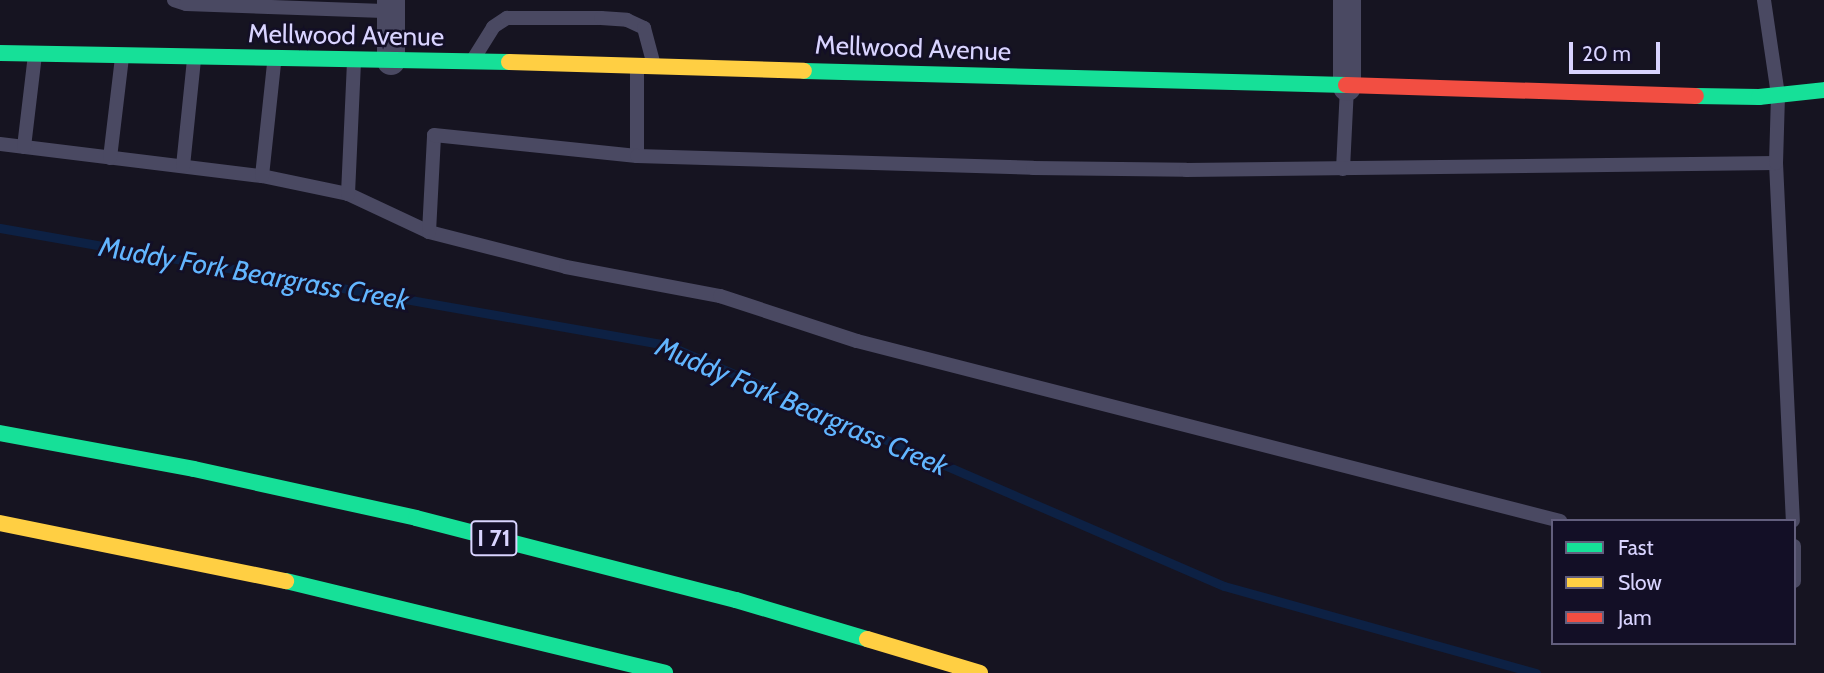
<!DOCTYPE html>
<html>
<head>
<meta charset="utf-8">
<style>
	body { margin:0 }
	#map { position:relative; width:1824px; height:673px; overflow:hidden; background:#161421; font-family:Cabin,sans-serif }
	div>[style] { position:absolute }
	.stream>* { height:9px; margin:-4.5px; padding:0 4.5px; transform-origin:4.5px; border-radius:4.5px; background:#0d2144 }
	.lane>* { height:14px; margin:-7px; padding:0 7px; transform-origin:7px; border-radius:7px; background:#4a4962 }
	.street>* { height:28px; margin:-14px; padding:0 14px; transform-origin:14px; border-radius:14px; background:#4a4962 }
	.fast>* { height:16px; margin:-8px; padding:0 8px; transform-origin:8px; border-radius:8px; background:#16e098 }
	.slow>* { height:16px; margin:-8px; padding:0 8px; transform-origin:8px; border-radius:8px; background:#ffcf43 }
	.jam>* { height:16px; margin:-8px; padding:0 8px; transform-origin:8px; border-radius:8px; background:#f24e42 }
	span { translate:-50% -50%; white-space:nowrap; text-align:center; line-height:1.15; -webkit-text-stroke:5px #130f26; paint-order:stroke }
	.shield-label span { padding:2px 5px; background:#130f26; border:2px solid; border-radius:5px; -webkit-text-stroke-width:0 }
	.shield-label { font-size:24px; color:#d9d4ff; font-weight:700 }
	.street-label { font-size:26px; color:#d9d4ff }
	.water-label { font-size:28px; color:#62b6ff; font-style:italic }
	.legend { position:absolute; left:1551px; top:519px; width:245px; height:126px; box-sizing:border-box; background:#130f26; border:2px solid #625e7d; margin:0; padding:9px 12px; list-style:none; font-size:21px; color:#d9d4ff }
	.legend li { display:flex; align-items:center; gap:14px; height:35px }
	.legend b { width:35px; border:2px solid #625e7d }
	.scale { position:absolute; left:1569px; top:42px; width:91px; height:32px; box-sizing:border-box; border:4px solid #d9d4ff; border-top:0; padding-left:9px; font-size:21px; line-height:24px; white-space:nowrap; color:#d9d4ff; -webkit-text-stroke:5px #130f26; paint-order:stroke }
</style>
</head>
<body>
<div id="map">
	<div class="stream">
		<div style="left:0;top:228px;width:677px;rotate:9.95deg"></div>
		<div style="left:667px;top:345px;width:607px;rotate:23.4deg"></div>
		<div style="left:1224px;top:586px;width:324px;rotate:15.6deg"></div>
	</div>
	<div class="lane">
		<div style="left:174px;top:0;width:13px;rotate:18deg"></div>
		<div style="left:186px;top:4px;width:205px;rotate:2deg"></div>
		<div style="left:474px;top:58px;width:36px;rotate:-58deg"></div>
		<div style="left:493px;top:27px;width:17px;rotate:-33deg"></div>
		<div style="left:507px;top:18px;width:94px"></div>
		<div style="left:601px;top:18px;width:26px;rotate:4deg"></div>
		<div style="left:627px;top:20px;width:19px;rotate:25deg"></div>
		<div style="left:644px;top:28px;width:38px;rotate:75deg"></div>
		<div style="left:0;top:144px;width:264px;rotate:7deg"></div>
		<div style="left:262px;top:176px;width:88px;rotate:11.8deg"></div>
		<div style="left:348px;top:194px;width:89px;rotate:25.1deg"></div>
		<div style="left:429px;top:232px;width:141px;rotate:14.3deg"></div>
		<div style="left:566px;top:267px;width:157px;rotate:10.7deg"></div>
		<div style="left:720px;top:296px;width:144px;rotate:18.2deg"></div>
		<div style="left:857px;top:341px;width:726px;rotate:14.36deg"></div>
		<div style="left:24px;top:147px;width:93px;rotate:-83.2deg"></div>
		<div style="left:637px;top:156px;width:89px;rotate:-90deg"></div>
		<div style="left:110px;top:158px;width:101px;rotate:-83.2deg"></div>
		<div style="left:1776px;top:163px;width:358px;rotate:87.3deg"></div>
		<div style="left:183px;top:166px;width:107px;rotate:-84.1deg"></div>
		<div style="left:1343px;top:169px;width:81px;rotate:-87.2deg"></div>
		<div style="left:262px;top:176px;width:114px;rotate:-83.9deg"></div>
		<div style="left:348px;top:194px;width:132px;rotate:-87.4deg"></div>
		<div style="left:429px;top:232px;width:97px;rotate:-87deg"></div>
		<div style="left:434px;top:135px;width:204px;rotate:5.9deg"></div>
		<div style="left:637px;top:156px;width:396px;rotate:1.7deg"></div>
		<div style="left:1033px;top:168px;width:153px;rotate:0.7deg"></div>
		<div style="left:1186px;top:170px;width:590px;rotate:-0.68deg"></div>
		<div style="left:1776px;top:163px;width:68px;rotate:-88.3deg"></div>
		<div style="left:1778px;top:95px;width:96px;rotate:-98.4deg"></div>
		<div style="left:1794px;top:546px;width:35px;rotate:90deg"></div>
	</div>
	<div class="street">
		<div style="left:391px;top:0;width:61px;rotate:90deg"></div>
		<div style="left:1347px;top:0;width:87px;rotate:90deg"></div>
	</div>
	<div class="fast">
		<div style="left:0;top:53px;width:509px;rotate:1.01deg"></div>
		<div style="left:804px;top:71px;width:542px;rotate:1.48deg"></div>
		<div style="left:1696px;top:96px;width:63px;rotate:0.9deg"></div>
		<div style="left:1759px;top:97px;width:65px;rotate:-6.1deg"></div>
		<div style="left:0;top:433px;width:197px;rotate:10.5deg"></div>
		<div style="left:194px;top:469px;width:227px;rotate:12.4deg"></div>
		<div style="left:416px;top:518px;width:330px;rotate:14.4deg"></div>
		<div style="left:736px;top:600px;width:137px;rotate:16.6deg"></div>
		<div style="left:286px;top:581px;width:390px;rotate:13.6deg"></div>
	</div>
	<div class="slow">
		<div style="left:509px;top:62px;width:295px;rotate:1.7deg"></div>
		<div style="left:0;top:523px;width:292px;rotate:11.5deg"></div>
		<div style="left:867px;top:639px;width:118px;rotate:16.7deg"></div>
	</div>
	<div class="jam">
		<div style="left:1346px;top:85px;width:350px;rotate:1.8deg"></div>
	</div>
	<div class="shield-label">
		<span style="left:494px;top:538px">I 71</span>
	</div>
	<div class="street-label">
		<span style="left:346px;top:36px;rotate:1deg">Mellwood Avenue</span>
		<span style="left:913px;top:49px;rotate:2deg">Mellwood Avenue</span>
	</div>
	<div class="water-label">
		<span style="left:254px;top:273px;rotate:10deg">Muddy Fork Beargrass Creek</span>
		<span style="left:802px;top:406px;rotate:23deg">Muddy Fork Beargrass Creek</span>
	</div>
	<ul class="legend">
	<li><b style="height:9px;background:#16e098"></b>Fast</li>
	<li><b style="height:9px;background:#ffcf43"></b>Slow</li>
	<li><b style="height:9px;background:#f24e42"></b>Jam</li>
	</ul>
	<div class="scale">20 m</div>
</div>
</body>
</html>
